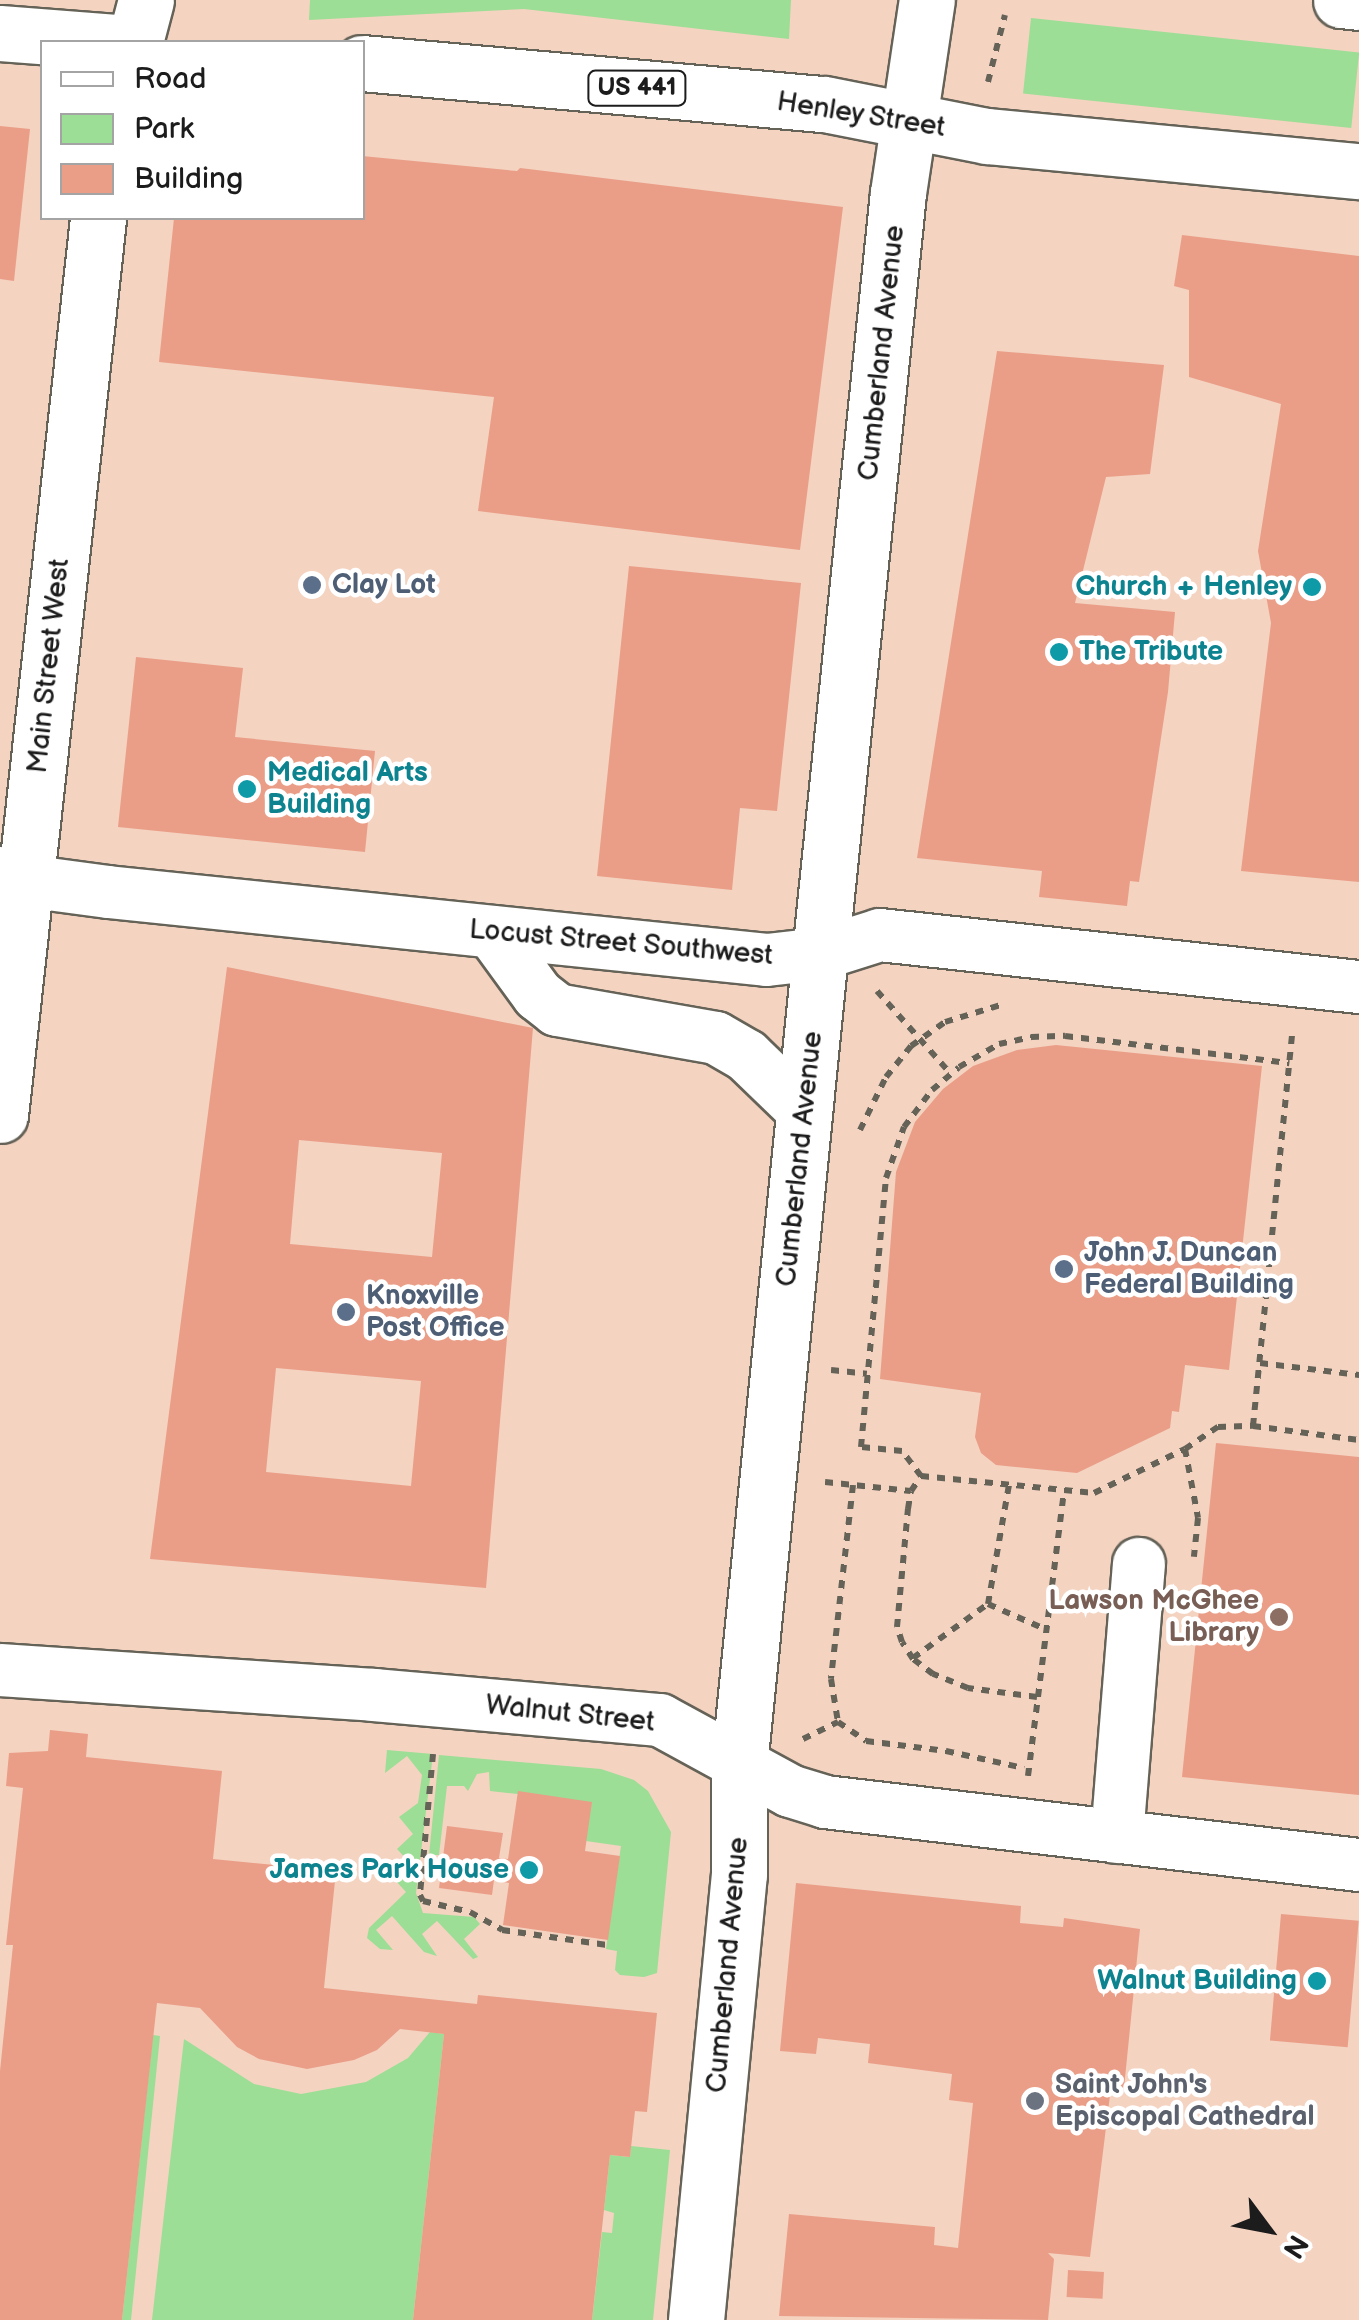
<!DOCTYPE html>
<html>
<head>
<meta charset="utf-8">
<style>
	body { margin:0 }
	#map { position:relative; width:1359px; height:2320px; overflow:hidden; background:#ece3c4; font-family:"Balsamiq Sans",sans-serif }
	div>[style] { position:absolute }
	.built>* { inset:0; background:#f4d3c1 }
	.green>* { inset:0; background:#9cde95; transform-origin:0 0 }
	.building>* { inset:0; background:#ea9e87; transform-origin:0 0 }
	.path>* { height:6px; margin-top:-3px; transform-origin:0; background:repeating-linear-gradient(90deg,#656257 0 8px,transparent 0 16px) }
	.roads { filter:drop-shadow(2px 0 #656257) drop-shadow(-2px 0 #656257) drop-shadow(0 2px #656257) drop-shadow(0 -2px #656257) }
	.minor>* { height:52px; margin:-26px; padding:0 26px; transform-origin:26px; border-radius:26px; background:#fff }
	.major>* { height:55px; margin:-27.5px; padding:0 27.5px; transform-origin:27.5px; border-radius:27.5px; background:#fff }
	.highway>* { height:55px; margin:-27.5px; padding:0 27.5px; transform-origin:27.5px; border-radius:27.5px; background:#fff }
	.dots>* { width:28px; height:28px; translate:-50% -50%; box-sizing:border-box; border:5px solid #fff; border-radius:50% }
	span { translate:-50% -50%; white-space:nowrap; text-align:center; line-height:1.15; -webkit-text-stroke:9px #fff; paint-order:stroke }
	.shield-label span { padding:2px 8px; background:#fff; border:2px solid; border-radius:8px; -webkit-text-stroke-width:0 }
	.shield-label { font-size:25px; color:#1c1c1c; font-weight:700 }
	.street-label { font-size:28px; color:#1c1c1c }
	.service-label { font-size:28px; color:#4e5e75; font-weight:700 }
	.left { translate:0 -50%; text-align:left }
	.culture-label { font-size:28px; color:#0d838f; font-weight:700 }
	.right { translate:-100% -50%; text-align:right }
	.education-label { font-size:28px; color:#785e54; font-weight:700 }
	.worship-label { font-size:28px; color:#5b616d; font-weight:700 }
	.legend { position:absolute; left:40px; top:40px; width:325px; height:180px; box-sizing:border-box; background:#fff; border:2px solid #a4a4a4; margin:0; padding:12px 18px; list-style:none; font-size:30px; color:#1c1c1c }
	.legend li { display:flex; align-items:center; gap:20px; height:50px }
	.legend b { width:50px; border:2px solid #a4a4a4 }
	.north { position:absolute; left:1219px; top:2180px; width:100px; height:100px; -webkit-text-stroke:8px #fff; paint-order:stroke; rotate:122deg; font-size:28px; font-weight:700; line-height:40px; text-align:center; color:#1c1c1c }
	.north::after { content:''; display:block; margin:auto; width:35px; height:45px; background:#1c1c1c; clip-path:polygon(50% 0,100% 100%,50% 72%,0 100%) }
</style>
</head>
<body>
<div id="map">
	<div class="built">
		<div style="clip-path:polygon(evenodd,0 0,1359px 0,1359px 2320px,0 2320px,0 0,42px 42px,362px 42px,362px 218px,42px 218px,42px 42px)"></div>
	</div>
	<div class="green">
		<div style="clip-path:polygon(310px 0,791px 0,789px 39px,524px 9px,309px 20px)"></div>
		<div style="left:1031px;top:18px;width:330px;height:76px;rotate:6deg"></div>
		<div style="clip-path:polygon(387px 1750px,433px 1754px,416px 1893px,423px 1913px,474px 1917px,480px 1924px,464px 1939px,478px 1957px,473px 1959px,437px 1921px,422px 1934px,437px 1956px,424px 1952px,392px 1916px,376px 1930px,393px 1950px,380px 1949px,367px 1938px,369px 1928px,406px 1892px,395px 1880px,412px 1865px,397px 1849px,413px 1834px,399px 1817px,418px 1803px,422px 1775px,407px 1756px,385px 1773px)"></div>
		<div style="clip-path:polygon(439px 1755px,601px 1769px,634px 1780px,648px 1791px,671px 1832px,657px 1973px,644px 1977px,620px 1975px,615px 1970px,617px 1951px,606px 1949px,621px 1846px,586px 1841px,518px 1794px,490px 1791px,489px 1772px,477px 1774px,468px 1791px,464px 1786px,447px 1786px,439px 1855px,429px 1855px)"></div>
		<div style="clip-path:polygon(430px 2032px,444px 2034px,413px 2320px,152px 2320px,184px 2039px,254px 2084px,301px 2094px,366px 2082px,408px 2058px)"></div>
		<div style="clip-path:polygon(153px 2035px,160px 2036px,131px 2320px,122px 2320px)"></div>
		<div style="clip-path:polygon(631px 2146px,670px 2150px,653px 2320px,592px 2320px,602px 2232px,612px 2233px,614px 2213px,604px 2210px,610px 2155px,630px 2157px)"></div>
	</div>
	<div class="building">
		<div style="clip-path:polygon(0 126px,30px 129px,14px 281px,0 279px)"></div>
		<div style="clip-path:polygon(362px 156px,517px 171px,520px 168px,843px 207px,800px 550px,478px 511px,494px 397px,159px 362px,174px 218px,362px 218px)"></div>
		<div style="clip-path:polygon(1182px 235px,1359px 256px,1359px 882px,1241px 871px,1271px 623px,1258px 551px,1281px 404px,1189px 377px,1189px 290px,1174px 286px)"></div>
		<div style="clip-path:polygon(997px 351px,1164px 365px,1150px 474px,1106px 477px,1075px 603px,1175px 612px,1168px 692px,1139px 882px,1130px 881px,1127px 906px,1039px 897px,1042px 871px,917px 858px)"></div>
		<div style="clip-path:polygon(629px 566px,801px 583px,777px 811px,740px 808px,732px 890px,597px 876px)"></div>
		<div style="clip-path:polygon(136px 657px,243px 668px,235px 737px,375px 751px,365px 852px,118px 827px)"></div>
		<div style="clip-path:polygon(evenodd,227px 967px,533px 1028px,486px 1588px,150px 1559px,227px 967px,299px 1140px,442px 1153px,432px 1257px,290px 1244px,299px 1140px,227px 967px,276px 1368px,421px 1381px,411px 1486px,266px 1472px,276px 1368px)"></div>
		<div style="clip-path:polygon(1056px 1045px,1262px 1066px,1229px 1370px,1185px 1365px,1179px 1412px,1172px 1411px,1170px 1428px,1077px 1473px,996px 1465px,981px 1453px,975px 1437px,981px 1393px,880px 1379px,896px 1172px,915px 1122px,943px 1089px,973px 1066px,1017px 1050px)"></div>
		<div style="clip-path:polygon(1216px 1443px,1359px 1457px,1359px 1795px,1182px 1777px)"></div>
		<div style="clip-path:polygon(50px 1730px,88px 1734px,86px 1757px,222px 1771px,213px 1859px,336px 1871px,324px 1988px,477px 2004px,478px 1995px,657px 2013px,647px 2112px,635px 2111px,630px 2157px,610px 2155px,592px 2320px,413px 2320px,444px 2034px,400px 2029px,377px 2050px,354px 2060px,307px 2069px,259px 2059px,237px 2047px,200px 2008px,157px 2003px,122px 2320px,0 2320px,0 2071px,13px 1945px,6px 1945px,23px 1788px,6px 1786px,9px 1753px,48px 1751px)"></div>
		<div style="clip-path:polygon(518px 1791px,592px 1802px,585px 1851px,620px 1856px,608px 1940px,503px 1925px,509px 1883px,494px 1880px,492px 1895px,439px 1888px,447px 1826px,503px 1833px,499px 1858px,508px 1859px)"></div>
		<div style="clip-path:polygon(796px 1883px,1021px 1906px,1020px 1923px,1063px 1927px,1064px 1918px,1140px 1929px,1124px 2088px,1111px 2087px,1090px 2257px,1048px 2253px,1054px 2259px,1048px 2320px,779px 2316px,789px 2214px,935px 2227px,934px 2245px,958px 2248px,973px 2103px,949px 2100px,952px 2074px,868px 2063px,870px 2044px,818px 2038px,816px 2054px,780px 2051px)"></div>
		<div style="left:1281px;top:1914px;width:78px;height:127px;rotate:5deg"></div>
		<div style="left:1068px;top:2270px;width:36px;height:27px;rotate:3deg"></div>
	</div>
	<div class="path">
		<div style="left:988px;top:82px;width:69px;rotate:-75.8deg"></div>
		<div style="left:877px;top:991px;width:111px;rotate:48.3deg"></div>
		<div style="left:860px;top:1130px;width:59px;rotate:-63.9deg"></div>
		<div style="left:886px;top:1077px;width:40px;rotate:-51deg"></div>
		<div style="left:911px;top:1046px;width:42px;rotate:-35.2deg"></div>
		<div style="left:945px;top:1022px;width:62px;rotate:-17deg"></div>
		<div style="left:1260px;top:1363px;width:100px;rotate:6.9deg"></div>
		<div style="left:831px;top:1370px;width:36px;rotate:6deg"></div>
		<div style="left:1253px;top:1426px;width:395px;rotate:-84.3deg"></div>
		<div style="left:1185px;top:1449px;width:70px;rotate:79.3deg"></div>
		<div style="left:1198px;top:1518px;width:39px;rotate:96deg"></div>
		<div style="left:921px;top:1476px;width:31px;rotate:-127deg"></div>
		<div style="left:902px;top:1451px;width:41px;rotate:-174.4deg"></div>
		<div style="left:861px;top:1447px;width:270px;rotate:-84.7deg"></div>
		<div style="left:886px;top:1178px;width:54px;rotate:-70.6deg"></div>
		<div style="left:904px;top:1127px;width:46px;rotate:-52.9deg"></div>
		<div style="left:932px;top:1090px;width:35px;rotate:-40deg"></div>
		<div style="left:959px;top:1067px;width:46px;rotate:-29.9deg"></div>
		<div style="left:999px;top:1044px;width:33px;rotate:-12deg"></div>
		<div style="left:1031px;top:1037px;width:34px;rotate:-2deg"></div>
		<div style="left:1065px;top:1036px;width:226px;rotate:6.9deg"></div>
		<div style="left:825px;top:1482px;width:86px;rotate:6deg"></div>
		<div style="left:853px;top:1485px;width:195px;rotate:96.5deg"></div>
		<div style="left:831px;top:1679px;width:44px;rotate:80.8deg"></div>
		<div style="left:838px;top:1722px;width:34px;rotate:34deg"></div>
		<div style="left:866px;top:1741px;width:81px;rotate:7.1deg"></div>
		<div style="left:946px;top:1751px;width:80px;rotate:12.3deg"></div>
		<div style="left:988px;top:1604px;width:64px;rotate:23.8deg"></div>
		<div style="left:913px;top:1658px;width:92px;rotate:-35.8deg"></div>
		<div style="left:988px;top:1604px;width:121px;rotate:-80deg"></div>
		<div style="left:1037px;top:1697px;width:70px;rotate:-172.6deg"></div>
		<div style="left:968px;top:1688px;width:38px;rotate:-158deg"></div>
		<div style="left:933px;top:1674px;width:25px;rotate:-143deg"></div>
		<div style="left:913px;top:1659px;width:20px;rotate:-123deg"></div>
		<div style="left:902px;top:1642px;width:16px;rotate:-108deg"></div>
		<div style="left:897px;top:1627px;width:119px;rotate:-84.7deg"></div>
		<div style="left:908px;top:1509px;width:18px;rotate:-81deg"></div>
		<div style="left:911px;top:1491px;width:18px;rotate:-56deg"></div>
		<div style="left:921px;top:1476px;width:174px;rotate:5.6deg"></div>
		<div style="left:1094px;top:1493px;width:101px;rotate:-25.8deg"></div>
		<div style="left:1185px;top:1449px;width:40px;rotate:-34deg"></div>
		<div style="left:1218px;top:1427px;width:35px;rotate:-2deg"></div>
		<div style="left:1253px;top:1426px;width:107px;rotate:7.5deg"></div>
		<div style="left:803px;top:1739px;width:39px;rotate:-26deg"></div>
		<div style="left:433px;top:1754px;width:142px;rotate:95.3deg"></div>
		<div style="left:420px;top:1895px;width:7px;rotate:63deg"></div>
		<div style="left:423px;top:1901px;width:48px;rotate:13.2deg"></div>
		<div style="left:470px;top:1912px;width:37px;rotate:29deg"></div>
		<div style="left:502px;top:1930px;width:106px;rotate:8.1deg"></div>
		<div style="left:1028px;top:1776px;width:288px;rotate:-82.8deg"></div>
	</div>
	<div class="roads">
		<div class="minor">
			<div style="left:0;top:873px;width:27px;rotate:17deg"></div>
			<div style="left:26px;top:881px;width:83px;rotate:7.6deg"></div>
			<div style="left:108px;top:892px;width:662px;rotate:5.89deg"></div>
			<div style="left:767px;top:960px;width:53px;rotate:-6.5deg"></div>
			<div style="left:820px;top:954px;width:63px;rotate:-17.6deg"></div>
			<div style="left:880px;top:935px;width:482px;rotate:6.2deg"></div>
			<div style="left:492px;top:932px;width:78px;rotate:53.9deg"></div>
			<div style="left:538px;top:995px;width:24px;rotate:38deg"></div>
			<div style="left:557px;top:1010px;width:161px;rotate:10deg"></div>
			<div style="left:716px;top:1038px;width:36px;rotate:30deg"></div>
			<div style="left:747px;top:1056px;width:79px;rotate:44deg"></div>
			<div style="left:0;top:1670px;width:375px;rotate:3.8deg"></div>
			<div style="left:374px;top:1695px;width:287px;rotate:5deg"></div>
			<div style="left:660px;top:1720px;width:148px;rotate:28.6deg"></div>
			<div style="left:790px;top:1791px;width:37px;rotate:17deg"></div>
			<div style="left:825px;top:1802px;width:538px;rotate:6.73deg"></div>
			<div style="left:1117px;top:1837px;width:274px;rotate:-85.4deg"></div>
		</div>
		<div class="major">
			<div style="left:135px;top:42px;width:43px;rotate:-75.3deg"></div>
			<div style="left:0;top:1115px;width:902px;rotate:-83.76deg"></div>
			<div style="left:696px;top:2320px;width:448px;rotate:-84.5deg"></div>
			<div style="left:739px;top:1874px;width:109px;rotate:-90deg"></div>
			<div style="left:739px;top:1765px;width:815px;rotate:-84.3deg"></div>
			<div style="left:820px;top:954px;width:765px;rotate:-84.15deg"></div>
			<div style="left:898px;top:193px;width:195px;rotate:-81.5deg"></div>
		</div>
		<div class="highway">
			<div style="left:1341px;top:0;width:18px;rotate:6deg"></div>
			<div style="left:0;top:33px;width:116px;rotate:4.4deg"></div>
			<div style="left:362px;top:63px;width:465px;rotate:5.1deg"></div>
			<div style="left:825px;top:104px;width:165px;rotate:11.2deg"></div>
			<div style="left:987px;top:136px;width:374px;rotate:5.4deg"></div>
		</div>
	</div>
	<div class="dots">
		<div style="left:312px;top:585px;background:#5c6f8a"></div>
		<div style="left:1312px;top:587px;background:#0f9aa8"></div>
		<div style="left:1059px;top:652px;background:#0f9aa8"></div>
		<div style="left:247px;top:789px;background:#0f9aa8"></div>
		<div style="left:1064px;top:1269px;background:#5c6f8a"></div>
		<div style="left:346px;top:1312px;background:#5c6f8a"></div>
		<div style="left:1279px;top:1617px;background:#8d6e63"></div>
		<div style="left:529px;top:1870px;background:#0f9aa8"></div>
		<div style="left:1317px;top:1981px;background:#0f9aa8"></div>
		<div style="left:1035px;top:2101px;background:#6b7280"></div>
	</div>
	<div class="shield-label">
		<span style="left:637px;top:88px">US 441</span>
	</div>
	<div class="street-label">
		<span style="left:861px;top:115px;rotate:9deg">Henley Street</span>
		<span style="left:882px;top:353px;rotate:-84deg">Cumberland Avenue</span>
		<span style="left:49px;top:666px;rotate:-84deg">Main Street West</span>
		<span style="left:621px;top:943px;rotate:5deg">Locust Street Southwest</span>
		<span style="left:800px;top:1159px;rotate:-84deg">Cumberland Avenue</span>
		<span style="left:570px;top:1714px;rotate:6deg">Walnut Street</span>
		<span style="left:728px;top:1965px;rotate:-85deg">Cumberland Avenue</span>
	</div>
	<div class="service-label">
		<span class="left" style="left:332px;top:585px">Clay Lot</span>
		<span class="left" style="left:1084px;top:1269px">John J. Duncan<br>Federal Building</span>
		<span class="left" style="left:366px;top:1312px">Knoxville<br>Post Office</span>
	</div>
	<div class="culture-label">
		<span class="right" style="left:1292px;top:587px">Church + Henley</span>
		<span class="left" style="left:1079px;top:652px">The Tribute</span>
		<span class="left" style="left:267px;top:789px">Medical Arts<br>Building</span>
		<span class="right" style="left:509px;top:1870px">James Park House</span>
		<span class="right" style="left:1297px;top:1981px">Walnut Building</span>
	</div>
	<div class="education-label">
		<span class="right" style="left:1259px;top:1617px">Lawson McGhee<br>Library</span>
	</div>
	<div class="worship-label">
		<span class="left" style="left:1055px;top:2101px">Saint John's<br>Episcopal Cathedral</span>
	</div>
	<ul class="legend">
	<li><b style="height:12px;background:#fff"></b>Road</li>
	<li><b style="height:28px;background:#9cde95"></b>Park</li>
	<li><b style="height:28px;background:#ea9e87"></b>Building</li>
	</ul>
	<div class="north">N</div>
</div>
</body>
</html>
